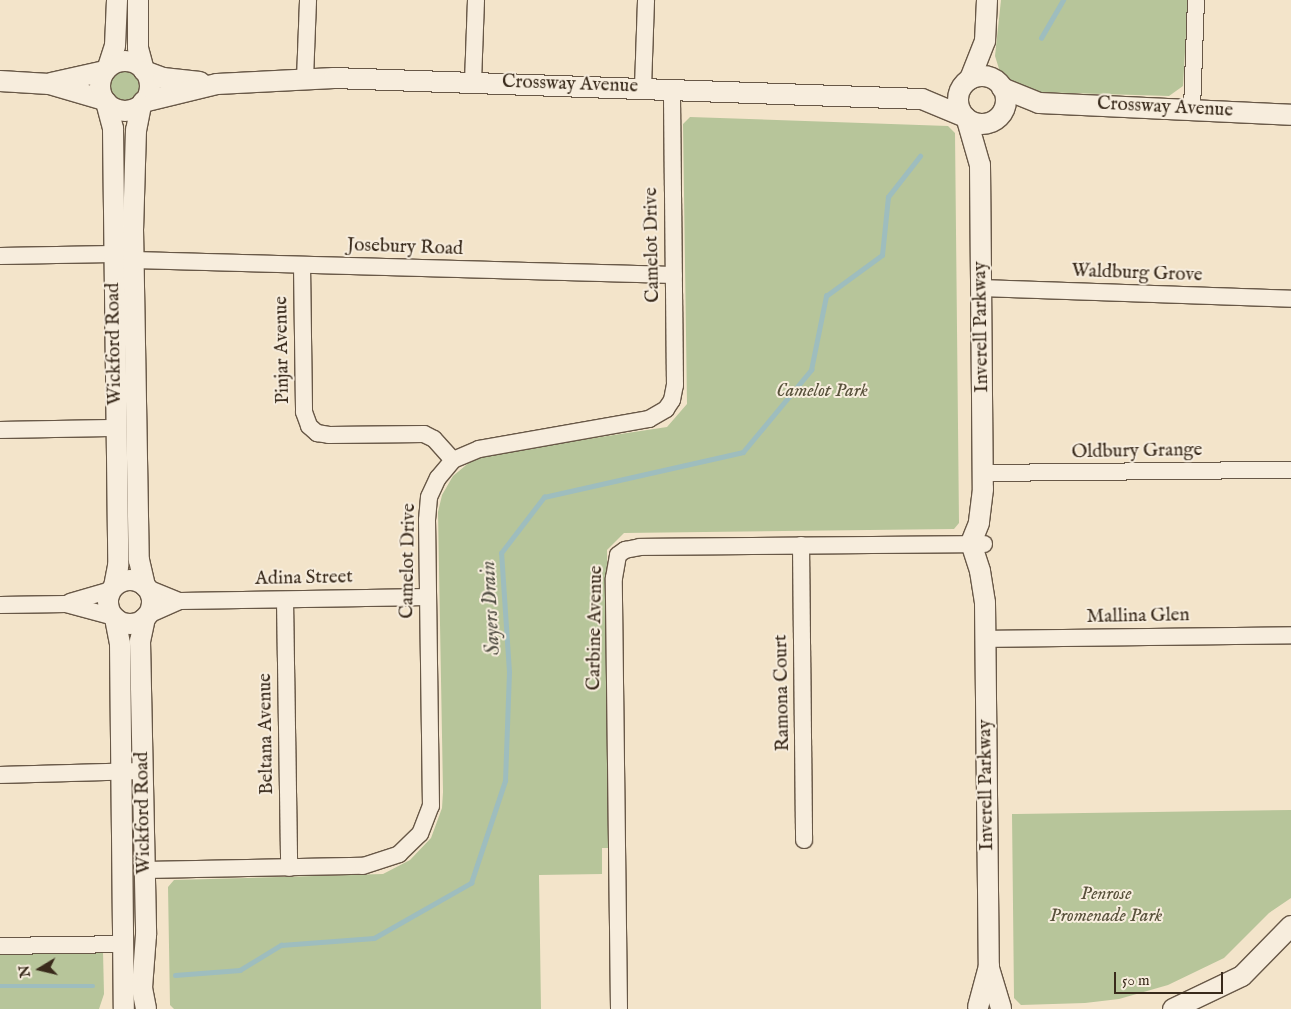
<!DOCTYPE html>
<html>
<head>
<meta charset="utf-8">
<style>
	body { margin:0 }
	#map { position:relative; width:1291px; height:1009px; overflow:hidden; background:#f3e4ca; font-family:"IM FELL English",serif }
	div>[style] { position:absolute }
	.green>* { inset:0; background:#b7c59a }
	.round { border-radius:50% }
	.stream>* { height:4.5px; margin:-2.25px; padding:0 2.25px; transform-origin:2.25px; border-radius:2.25px; background:#9ebdbe }
	.roads { filter:drop-shadow(1px 0 #685847) drop-shadow(-1px 0 #685847) drop-shadow(0 1px #685847) drop-shadow(0 -1px #685847) }
	.minor>* { height:16px; margin:-8px; padding:0 8px; transform-origin:8px; border-radius:8px; background:#f7eddd }
	.tertiary>* { height:20px; margin:-10px; padding:0 10px; transform-origin:10px; border-radius:10px; background:#f7eddd }
	.tertiary>.ring { margin:-10px; padding:0; box-sizing:content-box; background:none; border:20px solid #f7eddd; border-radius:50% }
	span { translate:-50% -50%; white-space:nowrap; text-align:center; line-height:1.15; -webkit-text-stroke:4px #f7eddd; paint-order:stroke }
	.street-label { font-size:19px; color:#392a1b }
	.park-label { font-size:19px; color:#58513b; font-style:italic }
	.water-label { font-size:20px; color:#524f44; font-style:italic }
	.north { position:absolute; left:15px; top:944px; width:50px; height:50px; -webkit-text-stroke:4px #f7eddd; paint-order:stroke; rotate:261deg; font-size:14px; font-weight:700; line-height:20px; text-align:center; color:#392a1b }
	.north::after { content:''; display:block; margin:auto; width:18px; height:22px; background:#392a1b; clip-path:polygon(50% 0,100% 100%,50% 72%,0 100%) }
	.scale { position:absolute; left:1114px; top:972px; width:109px; height:22px; box-sizing:border-box; border:2px solid #392a1b; border-top:0; padding-left:6px; font-size:15px; line-height:18px; white-space:nowrap; color:#392a1b; -webkit-text-stroke:4px #f7eddd; paint-order:stroke }
</style>
</head>
<body>
<div id="map">
	<div class="green">
		<div style="clip-path:polygon(1001px 0,1188px 0,1183px 86px,1169px 96px,1035px 92px,1007px 81px,1000px 72px,995px 56px)"></div>
		<div class="round" style="left:109px;top:71px;width:30px;height:30px"></div>
		<div style="clip-path:polygon(690px 117px,948px 126px,955px 133px,959px 523px,954px 529px,624px 533px,607px 550px,611px 848px,602px 848px,602px 874px,539px 875px,541px 1009px,174px 1009px,170px 1005px,168px 887px,174px 880px,383px 874px,410px 860px,431px 838px,442px 808px,443px 792px,438px 512px,442px 495px,453px 476px,471px 461px,489px 454px,667px 427px,687px 404px,683px 124px)"></div>
		<div style="clip-path:polygon(1291px 810px,1291px 898px,1269px 913px,1224px 958px,1168px 985px,1119px 999px,1085px 1003px,1021px 1005px,1014px 998px,1012px 814px)"></div>
		<div style="clip-path:polygon(103px 951px,104px 994px,99px 1009px,0 1009px,0 952px)"></div>
	</div>
	<div class="stream">
		<div style="left:1041px;top:38px;width:44px;rotate:-59.9deg"></div>
		<div style="left:175px;top:975px;width:65px;rotate:-4.4deg"></div>
		<div style="left:240px;top:970px;width:48px;rotate:-31.4deg"></div>
		<div style="left:281px;top:945px;width:93px;rotate:-4.3deg"></div>
		<div style="left:374px;top:938px;width:112px;rotate:-29.6deg"></div>
		<div style="left:471px;top:883px;width:108px;rotate:-71.6deg"></div>
		<div style="left:505px;top:781px;width:109px;rotate:-87.9deg"></div>
		<div style="left:509px;top:672px;width:119px;rotate:-93.8deg"></div>
		<div style="left:501px;top:553px;width:71px;rotate:-52.5deg"></div>
		<div style="left:544px;top:497px;width:204px;rotate:-12.7deg"></div>
		<div style="left:743px;top:452px;width:107px;rotate:-50.3deg"></div>
		<div style="left:811px;top:370px;width:76px;rotate:-78.5deg"></div>
		<div style="left:826px;top:296px;width:69px;rotate:-36.2deg"></div>
		<div style="left:882px;top:255px;width:58px;rotate:-84.1deg"></div>
		<div style="left:888px;top:197px;width:52px;rotate:-52deg"></div>
		<div style="left:0;top:986px;width:93px"></div>
	</div>
	<div class="roads">
		<div class="minor">
			<div style="left:305px;top:79px;width:79px;rotate:-87.8deg"></div>
			<div style="left:473px;top:82px;width:82px;rotate:-87.9deg"></div>
			<div style="left:643px;top:87px;width:87px;rotate:-88deg"></div>
			<div style="left:1192px;top:109px;width:109px;rotate:-87.9deg"></div>
			<div style="left:0;top:256px;width:113px;rotate:-1deg"></div>
			<div style="left:134px;top:260px;width:540px;rotate:1.59deg"></div>
			<div style="left:302px;top:265px;width:147px;rotate:89.2deg"></div>
			<div style="left:304px;top:412px;width:15px;rotate:70deg"></div>
			<div style="left:309px;top:426px;width:11px;rotate:41deg"></div>
			<div style="left:317px;top:433px;width:12px;rotate:9deg"></div>
			<div style="left:329px;top:435px;width:95px;rotate:-0.6deg"></div>
			<div style="left:424px;top:434px;width:11px;rotate:27deg"></div>
			<div style="left:434px;top:439px;width:28px;rotate:48deg"></div>
			<div style="left:981px;top:288px;width:310px;rotate:2deg"></div>
			<div style="left:0;top:430px;width:116px;rotate:-1deg"></div>
			<div style="left:983px;top:473px;width:308px;rotate:-0.6deg"></div>
			<div style="left:801px;top:545px;width:295px;rotate:89.4deg"></div>
			<div style="left:147px;top:588px;width:35px;rotate:22deg"></div>
			<div style="left:180px;top:601px;width:248px;rotate:-0.9deg"></div>
			<div style="left:285px;top:600px;width:268px;rotate:89.1deg"></div>
			<div style="left:70px;top:602px;width:43px;rotate:-16.3deg"></div>
			<div style="left:0;top:605px;width:66px;rotate:-0.9deg"></div>
			<div style="left:66px;top:604px;width:50px;rotate:15.2deg"></div>
			<div style="left:146px;top:616px;width:37px;rotate:-24deg"></div>
			<div style="left:985px;top:639px;width:306px;rotate:-0.7deg"></div>
			<div style="left:0;top:775px;width:143px;rotate:-1.6deg"></div>
			<div style="left:145px;top:870px;width:218px;rotate:-1.1deg"></div>
			<div style="left:363px;top:866px;width:38px;rotate:-18deg"></div>
			<div style="left:399px;top:854px;width:29px;rotate:-44deg"></div>
			<div style="left:420px;top:834px;width:30px;rotate:-69deg"></div>
			<div style="left:431px;top:806px;width:286px;rotate:-90.8deg"></div>
			<div style="left:427px;top:520px;width:23px;rotate:-85deg"></div>
			<div style="left:429px;top:497px;width:21px;rotate:-65deg"></div>
			<div style="left:438px;top:478px;width:23px;rotate:-50deg"></div>
			<div style="left:453px;top:460px;width:28px;rotate:-23deg"></div>
			<div style="left:479px;top:449px;width:173px;rotate:-10deg"></div>
			<div style="left:649px;top:419px;width:20px;rotate:-30deg"></div>
			<div style="left:666px;top:409px;width:11px;rotate:-56deg"></div>
			<div style="left:672px;top:400px;width:15px;rotate:-79deg"></div>
			<div style="left:675px;top:385px;width:296px;rotate:-90.6deg"></div>
			<div style="left:0;top:946px;width:125px;rotate:-0.9deg"></div>
			<div style="left:619px;top:1009px;width:431px;rotate:-90.7deg"></div>
			<div style="left:614px;top:578px;width:23px;rotate:-80deg"></div>
			<div style="left:618px;top:555px;width:9px;rotate:-36deg"></div>
			<div style="left:625px;top:550px;width:15px;rotate:-11deg"></div>
			<div style="left:640px;top:547px;width:344px;rotate:-0.5deg"></div>
		</div>
		<div class="tertiary">
			<div style="left:138px;top:0;width:48px;rotate:90deg"></div>
			<div style="left:138px;top:48px;width:23px;rotate:75deg"></div>
			<div class="ring" style="left:100px;top:61px;width:30px;height:30px"></div>
			<div style="left:108px;top:67px;width:22px;rotate:-72deg"></div>
			<div style="left:115px;top:46px;width:46px;rotate:-87.5deg"></div>
			<div style="left:144px;top:71px;width:20px;rotate:20deg"></div>
			<div style="left:163px;top:78px;width:37px;rotate:6deg"></div>
			<div class="ring" style="left:958px;top:76px;width:28px;height:28px"></div>
			<div style="left:970px;top:79px;width:41px;rotate:-68.5deg"></div>
			<div style="left:985px;top:41px;width:41px;rotate:-87.2deg"></div>
			<div style="left:0;top:81px;width:49px;rotate:3.5deg"></div>
			<div style="left:49px;top:84px;width:57px;rotate:16.2deg"></div>
			<div style="left:51px;top:83px;width:55px;rotate:-12.5deg"></div>
			<div style="left:1002px;top:88px;width:40px;rotate:22deg"></div>
			<div style="left:1039px;top:103px;width:252px;rotate:2.7deg"></div>
			<div style="left:106px;top:102px;width:28px;rotate:75deg"></div>
			<div style="left:113px;top:129px;width:437px;rotate:89.3deg"></div>
			<div style="left:118px;top:566px;width:20px;rotate:101deg"></div>
			<div style="left:143px;top:102px;width:76px;rotate:-13.7deg"></div>
			<div style="left:217px;top:84px;width:117px;rotate:-2.9deg"></div>
			<div style="left:334px;top:78px;width:588px;rotate:2.05deg"></div>
			<div style="left:922px;top:99px;width:47px;rotate:22.7deg"></div>
			<div style="left:141px;top:105px;width:25px;rotate:101deg"></div>
			<div style="left:136px;top:130px;width:99px;rotate:91.7deg"></div>
			<div style="left:133px;top:229px;width:331px;rotate:89deg"></div>
			<div style="left:139px;top:560px;width:27px;rotate:77deg"></div>
			<div style="left:967px;top:120px;width:47px;rotate:73.9deg"></div>
			<div style="left:980px;top:165px;width:324px;rotate:89.5deg"></div>
			<div style="left:983px;top:489px;width:34px;rotate:97deg"></div>
			<div style="left:979px;top:523px;width:22px;rotate:112deg"></div>
			<div style="left:971px;top:543px;width:29px;rotate:72deg"></div>
			<div style="left:980px;top:571px;width:32px;rotate:81deg"></div>
			<div style="left:985px;top:603px;width:363px;rotate:89.4deg"></div>
			<div style="left:989px;top:966px;width:42px;rotate:105deg"></div>
			<div class="ring" style="left:108px;top:580px;width:24px;height:24px"></div>
			<div style="left:115px;top:618px;width:26px;rotate:79deg"></div>
			<div style="left:120px;top:644px;width:365px;rotate:89.4deg"></div>
			<div style="left:145px;top:618px;width:24px;rotate:102deg"></div>
			<div style="left:140px;top:641px;width:294px;rotate:88.8deg"></div>
			<div style="left:146px;top:935px;width:53px;rotate:94.3deg"></div>
			<div style="left:142px;top:988px;width:21px;rotate:79deg"></div>
			<div style="left:989px;top:968px;width:42px;rotate:73.3deg"></div>
			<div style="left:1173px;top:1009px;width:76px;rotate:-25.6deg"></div>
			<div style="left:1242px;top:976px;width:70px;rotate:-45.6deg"></div>
		</div>
	</div>
	<div class="street-label">
		<span style="left:570px;top:85px;rotate:2deg">Crossway Avenue</span>
		<span style="left:1165px;top:108px;rotate:3deg">Crossway Avenue</span>
		<span style="left:653px;top:245px;rotate:-91deg">Camelot Drive</span>
		<span style="left:405px;top:248px;rotate:2deg">Josebury Road</span>
		<span style="left:1137px;top:274px;rotate:2deg">Waldburg Grove</span>
		<span style="left:982px;top:327px;rotate:-91deg">Inverell Parkway</span>
		<span style="left:115px;top:344px;rotate:-91deg">Wickford Road</span>
		<span style="left:283px;top:350px;rotate:-91deg">Pinjar Avenue</span>
		<span style="left:1137px;top:452px;rotate:-1deg">Oldbury Grange</span>
		<span style="left:409px;top:561px;rotate:-89deg">Camelot Drive</span>
		<span style="left:304px;top:579px;rotate:-1deg">Adina Street</span>
		<span style="left:1138px;top:617px;rotate:-1deg">Mallina Glen</span>
		<span style="left:596px;top:628px;rotate:-89deg">Carbine Avenue</span>
		<span style="left:783px;top:693px;rotate:-91deg">Ramona Court</span>
		<span style="left:267px;top:734px;rotate:-91deg">Beltana Avenue</span>
		<span style="left:987px;top:785px;rotate:-91deg">Inverell Parkway</span>
		<span style="left:144px;top:813px;rotate:-91deg">Wickford Road</span>
	</div>
	<div class="park-label">
		<span style="left:822px;top:392px">Camelot Park</span>
		<span style="left:1106px;top:906px">Penrose<br>Promenade Park</span>
	</div>
	<div class="water-label">
		<span style="left:491px;top:608px;rotate:-93deg">Sayers Drain</span>
	</div>
	<div class="north">N</div>
	<div class="scale">50 m</div>
</div>
</body>
</html>
